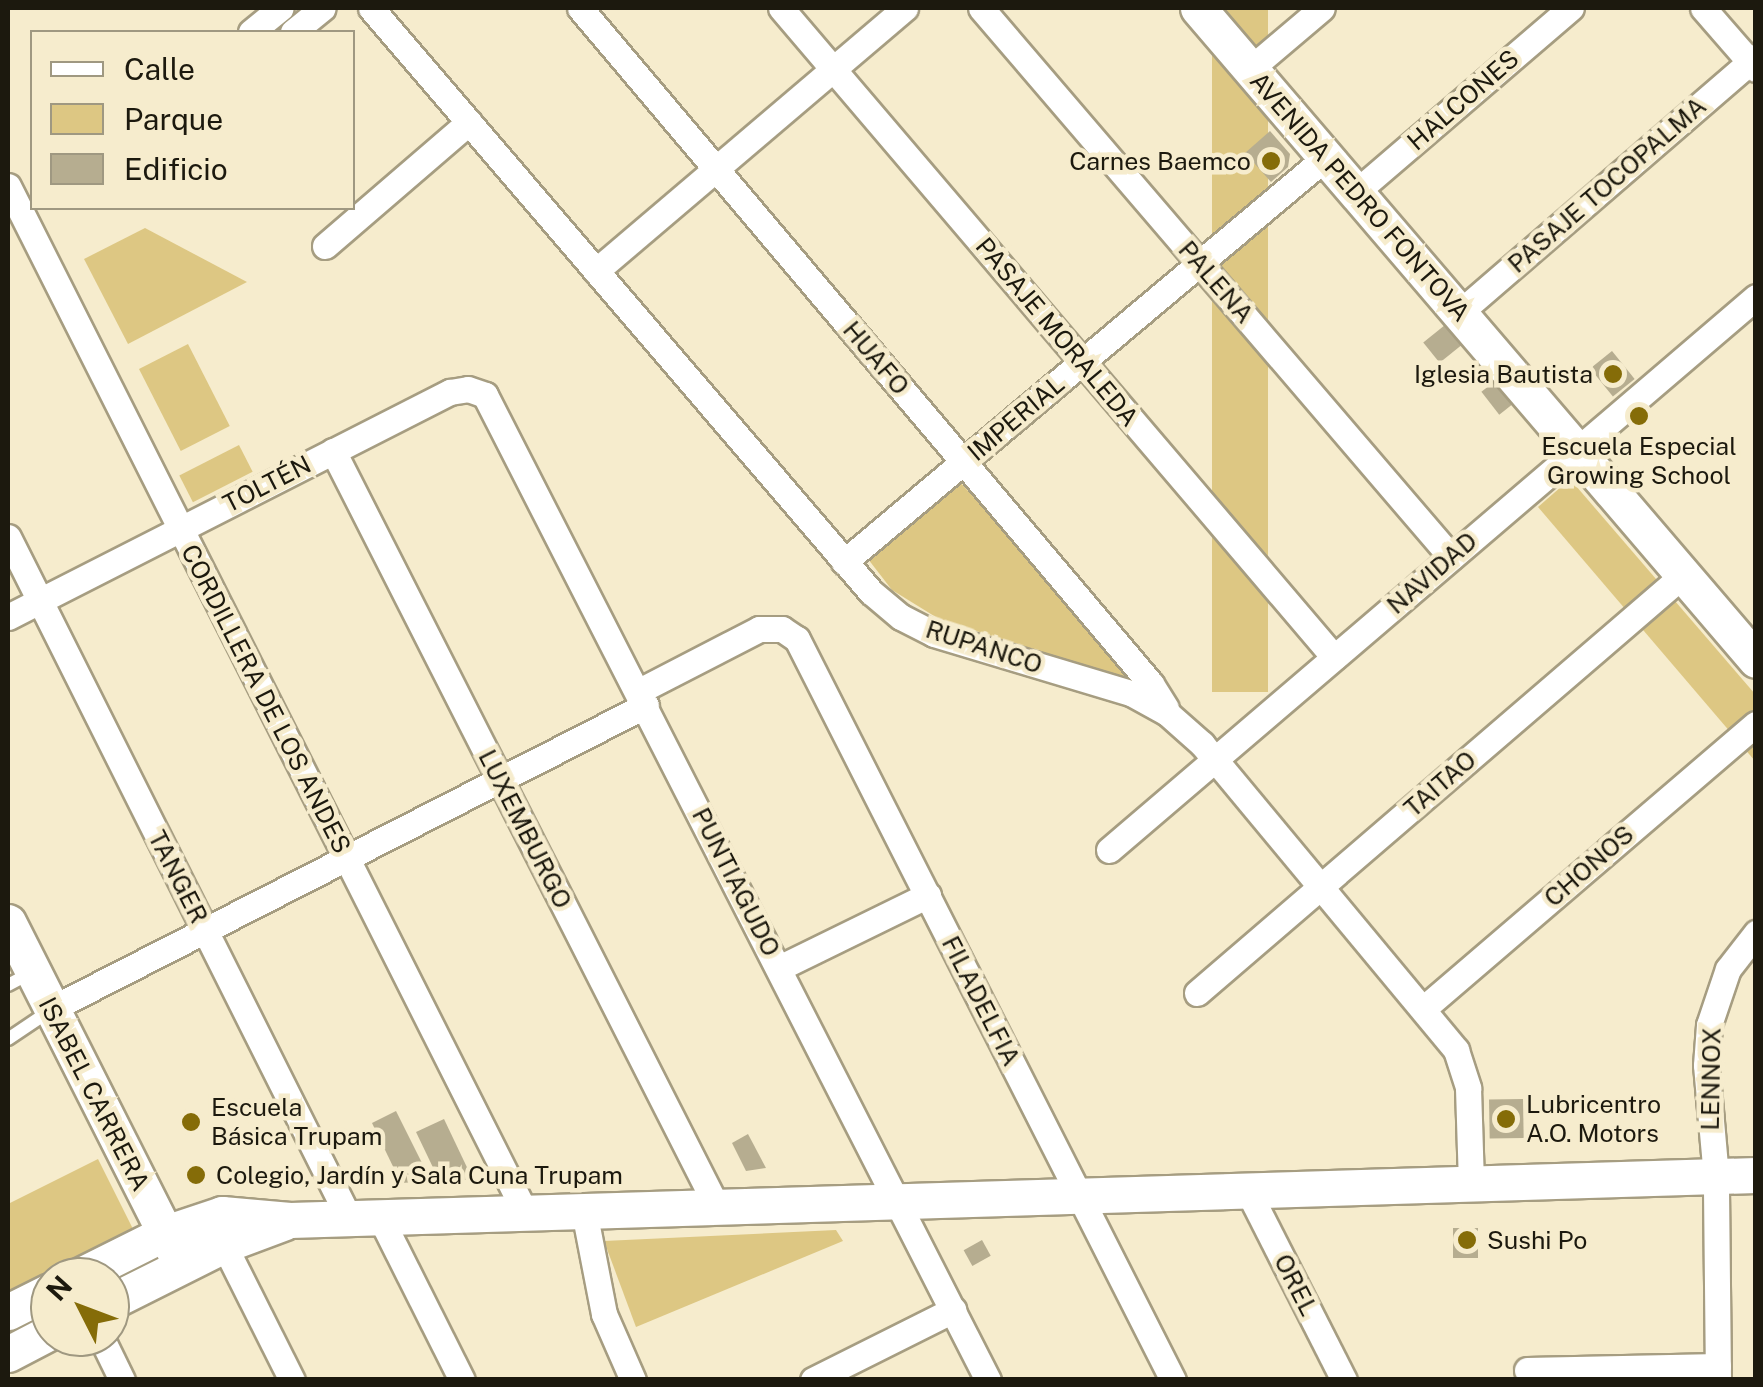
<!DOCTYPE html>
<html>
<head>
<meta charset="utf-8">
<style>
	body { margin:0 }
	#map { position:relative; width:1763px; height:1387px; overflow:hidden; background:#f6eccd; font-family:"Public Sans",sans-serif }
	div>[style] { position:absolute }
	.green>* { inset:0; background:#ddc783; transform-origin:0 0 }
	.building>* { inset:0; background:#b6ad90; transform-origin:0 0 }
	.roads { filter:drop-shadow(2px 0 #a69d81) drop-shadow(-2px 0 #a69d81) drop-shadow(0 2px #a69d81) drop-shadow(0 -2px #a69d81) }
	.lane>* { height:12px; margin:-6px; padding:0 6px; transform-origin:6px; border-radius:6px; background:#fff }
	.street>* { height:25px; margin:-12.5px; padding:0 12.5px; transform-origin:12.5px; border-radius:12.5px; background:#fff }
	.secondary>* { height:35px; margin:-17.5px; padding:0 17.5px; transform-origin:17.5px; border-radius:17.5px; background:#fff }
	.dots>* { width:28px; height:28px; translate:-50% -50%; box-sizing:border-box; border:5px solid #f6eccd; border-radius:50% }
	span { translate:-50% -50%; white-space:nowrap; text-align:center; line-height:1.15; -webkit-text-stroke:9px #f6eccd; paint-order:stroke }
	.street-label { font-size:25px; color:#1c190e }
	.poi-label { font-size:25px; color:#1c190e }
	.right { translate:-100% -50%; text-align:right }
	.left { translate:0 -50%; text-align:left }
	.frame { position:absolute; inset:0; border:10px solid #1c190e; pointer-events:none }
	.legend { position:absolute; left:30px; top:30px; width:325px; height:180px; box-sizing:border-box; background:#f6eccd; border:2px solid #9f9881; margin:0; padding:12px 18px; list-style:none; font-size:30px; color:#1c190e }
	.legend li { display:flex; align-items:center; gap:20px; height:50px }
	.legend b { width:50px; border:2px solid #9f9881 }
	.north { position:absolute; left:30px; top:1257px; width:100px; height:100px; box-sizing:border-box; background:#f6eccd; border:2px solid #9f9881; border-radius:50%; rotate:312deg; font-size:28px; font-weight:700; line-height:40px; text-align:center; color:#1c190e }
	.north::after { content:''; display:block; margin:auto; width:35px; height:45px; background:#856c08; clip-path:polygon(50% 0,100% 100%,50% 72%,0 100%) }
</style>
</head>
<body>
<div id="map">
	<div class="green">
		<div style="left:1212px;top:8px;width:56px;height:684px"></div>
		<div style="clip-path:polygon(145px 228px,247px 282px,128px 344px,84px 259px)"></div>
		<div style="left:188px;top:344px;width:92px;height:55px;rotate:63deg"></div>
		<div style="left:239px;top:445px;width:30px;height:67px;rotate:63deg"></div>
		<div style="clip-path:polygon(1570px 479px,1755px 694px,1755px 761px,1538px 507px)"></div>
		<div style="clip-path:polygon(960px 482px,1141px 684px,939px 619px,892px 590px,868px 559px)"></div>
		<div style="clip-path:polygon(98px 1159px,134px 1231px,8px 1294px,8px 1204px)"></div>
		<div style="clip-path:polygon(836px 1230px,843px 1241px,636px 1327px,604px 1241px)"></div>
	</div>
	<div class="building">
		<div style="clip-path:polygon(1270px 131px,1290px 154px,1288px 167px,1271px 182px,1245px 153px)"></div>
		<div style="left:1445px;top:325px;width:26px;height:28px;rotate:51deg"></div>
		<div style="left:1612px;top:351px;width:36px;height:28px;rotate:51deg"></div>
		<div style="left:1494px;top:382px;width:29px;height:16px;rotate:52deg"></div>
		<div style="left:1523px;top:1099px;width:39px;height:34px;rotate:89deg"></div>
		<div style="clip-path:polygon(396px 1111px,431px 1181px,401px 1183px,372px 1123px)"></div>
		<div style="clip-path:polygon(444px 1119px,473px 1180px,439px 1180px,416px 1132px)"></div>
		<div style="clip-path:polygon(748px 1134px,766px 1168px,746px 1171px,732px 1143px)"></div>
		<div style="left:1453px;top:1228px;width:25px;height:30px"></div>
		<div style="left:982px;top:1240px;width:18px;height:21px;rotate:61deg"></div>
	</div>
	<div class="roads">
		<div class="lane">
			<div style="left:8px;top:985px;width:27px;rotate:-28deg"></div>
			<div style="left:8px;top:1039px;width:52px;rotate:-34deg"></div>
		</div>
		<div class="street">
			<div style="left:371px;top:8px;width:769px;rotate:49.43deg"></div>
			<div style="left:871px;top:592px;width:39px;rotate:40deg"></div>
			<div style="left:901px;top:617px;width:37px;rotate:27deg"></div>
			<div style="left:934px;top:634px;width:206px;rotate:16.7deg"></div>
			<div style="left:1131px;top:693px;width:41px;rotate:29.1deg"></div>
			<div style="left:1167px;top:713px;width:47px;rotate:41.5deg"></div>
			<div style="left:1202px;top:744px;width:398px;rotate:50.3deg"></div>
			<div style="left:1456px;top:1050px;width:40px;rotate:72deg"></div>
			<div style="left:1468px;top:1088px;width:96px;rotate:88.2deg"></div>
			<div style="left:580px;top:8px;width:885px;rotate:49.81deg"></div>
			<div style="left:1151px;top:684px;width:28px;rotate:58deg"></div>
			<div style="left:781px;top:8px;width:853px;rotate:49.57deg"></div>
			<div style="left:981px;top:8px;width:723px;rotate:49.43deg"></div>
			<div style="left:1703px;top:8px;width:81px;rotate:49deg"></div>
			<div style="left:251px;top:32px;width:38px;rotate:-39deg"></div>
			<div style="left:293px;top:32px;width:38px;rotate:-39deg"></div>
			<div style="left:1250px;top:69px;width:94px;rotate:-40.3deg"></div>
			<div style="left:8px;top:186px;width:1149px;rotate:63.26deg"></div>
			<div style="left:1356px;top:192px;width:283px;rotate:-40.6deg"></div>
			<div style="left:325px;top:246px;width:190px;rotate:-40.7deg"></div>
			<div style="left:596px;top:271px;width:406px;rotate:-40.4deg"></div>
			<div style="left:1459px;top:313px;width:392px;rotate:-40.8deg"></div>
			<div style="left:333px;top:451px;width:848px;rotate:63.07deg"></div>
			<div style="left:8px;top:537px;width:762px;rotate:63.4deg"></div>
			<div style="left:844px;top:562px;width:630px;rotate:-40.04deg"></div>
			<div style="left:8px;top:617px;width:496px;rotate:-27deg"></div>
			<div style="left:450px;top:392px;width:18px;rotate:-9deg"></div>
			<div style="left:468px;top:389px;width:18px;rotate:19deg"></div>
			<div style="left:485px;top:395px;width:1106px;rotate:62.95deg"></div>
			<div style="left:639px;top:691px;width:135px;rotate:-27.3deg"></div>
			<div style="left:759px;top:629px;width:23px"></div>
			<div style="left:782px;top:629px;width:18px;rotate:34deg"></div>
			<div style="left:797px;top:639px;width:831px;rotate:63.1deg"></div>
			<div style="left:1109px;top:850px;width:851px;rotate:-40.52deg"></div>
			<div style="left:779px;top:968px;width:166px;rotate:-26.1deg"></div>
			<div style="left:1197px;top:993px;width:641px;rotate:-40.7deg"></div>
			<div style="left:51px;top:1009px;width:668px;rotate:-27.06deg"></div>
			<div style="left:1423px;top:1009px;width:438px;rotate:-40.6deg"></div>
			<div style="left:1248px;top:1191px;width:212px;rotate:63.1deg"></div>
			<div style="left:584px;top:1211px;width:105px;rotate:79deg"></div>
			<div style="left:604px;top:1314px;width:72px;rotate:66.3deg"></div>
			<div style="left:380px;top:1217px;width:182px;rotate:63.3deg"></div>
			<div style="left:224px;top:1245px;width:151px;rotate:63.3deg"></div>
			<div style="left:101px;top:1337px;width:48px;rotate:64deg"></div>
			<div style="left:1527px;top:1370px;width:191px;rotate:-1.2deg"></div>
			<div style="left:813px;top:1380px;width:157px;rotate:-26.6deg"></div>
			<div style="left:1718px;top:1380px;width:203px;rotate:-90.6deg"></div>
			<div style="left:1716px;top:1177px;width:112px;rotate:-95.1deg"></div>
			<div style="left:1706px;top:1065px;width:40px;rotate:-85.7deg"></div>
			<div style="left:1709px;top:1025px;width:59px;rotate:-71.3deg"></div>
			<div style="left:1728px;top:969px;width:46px;rotate:-52.1deg"></div>
		</div>
		<div class="secondary">
			<div style="left:1198px;top:8px;width:858px;rotate:49.44deg"></div>
			<div style="left:8px;top:922px;width:384px;rotate:63.2deg"></div>
			<div style="left:77px;top:1277px;width:98px;rotate:-26.6deg"></div>
			<div style="left:165px;top:1233px;width:60px;rotate:-18.4deg"></div>
			<div style="left:222px;top:1214px;width:68px;rotate:5deg"></div>
			<div style="left:290px;top:1220px;width:1467px;rotate:-1.76deg"></div>
			<div style="left:110px;top:1302px;width:127px;rotate:-26.6deg"></div>
			<div style="left:224px;top:1245px;width:65px;rotate:-20.7deg"></div>
			<div style="left:8px;top:1312px;width:47px;rotate:-26.6deg"></div>
			<div style="left:8px;top:1354px;width:47px;rotate:-27.6deg"></div>
		</div>
	</div>
	<div class="dots">
		<div style="left:1271px;top:161px;background:#856c08"></div>
		<div style="left:1613px;top:374px;background:#856c08"></div>
		<div style="left:1639px;top:416px;background:#856c08"></div>
		<div style="left:1506px;top:1119px;background:#856c08"></div>
		<div style="left:191px;top:1122px;background:#856c08"></div>
		<div style="left:196px;top:1175px;background:#856c08"></div>
		<div style="left:1467px;top:1240px;background:#856c08"></div>
	</div>
	<div class="street-label">
		<span style="left:1463px;top:100px;rotate:-41deg">HALCONES</span>
		<span style="left:1607px;top:185px;rotate:-41deg">PASAJE TOCOPALMA</span>
		<span style="left:1360px;top:197px;rotate:49deg">AVENIDA PEDRO FONTOVA</span>
		<span style="left:1216px;top:282px;rotate:49deg">PALENA</span>
		<span style="left:1057px;top:332px;rotate:50deg">PASAJE MORALEDA</span>
		<span style="left:876px;top:358px;rotate:50deg">HUAFO</span>
		<span style="left:1016px;top:418px;rotate:-40deg">IMPERIAL</span>
		<span style="left:267px;top:484px;rotate:-27deg">TOLTÉN</span>
		<span style="left:1432px;top:573px;rotate:-41deg">NAVIDAD</span>
		<span style="left:984px;top:647px;rotate:18deg">RUPANCO</span>
		<span style="left:266px;top:699px;rotate:63deg">CORDILLERA DE LOS ANDES</span>
		<span style="left:1440px;top:784px;rotate:-41deg">TAITAO</span>
		<span style="left:525px;top:829px;rotate:63deg">LUXEMBURGO</span>
		<span style="left:1589px;top:866px;rotate:-41deg">CHONOS</span>
		<span style="left:178px;top:877px;rotate:63deg">TANGER</span>
		<span style="left:736px;top:882px;rotate:63deg">PUNTIAGUDO</span>
		<span style="left:981px;top:1001px;rotate:63deg">FILADELFIA</span>
		<span style="left:1711px;top:1079px;rotate:-89deg">LENNOX</span>
		<span style="left:94px;top:1094px;rotate:63deg">ISABEL CARRERA</span>
		<span style="left:1296px;top:1285px;rotate:63deg">OREL</span>
	</div>
	<div class="poi-label">
		<span class="right" style="left:1251px;top:161px">Carnes Baemco</span>
		<span class="right" style="left:1593px;top:374px">Iglesia Bautista</span>
		<span style="left:1639px;top:461px">Escuela Especial<br>Growing School</span>
		<span class="left" style="left:1526px;top:1119px">Lubricentro<br>A.O. Motors</span>
		<span class="left" style="left:211px;top:1122px">Escuela<br>Básica Trupam</span>
		<span class="left" style="left:216px;top:1175px">Colegio, Jardín y Sala Cuna Trupam</span>
		<span class="left" style="left:1487px;top:1240px">Sushi Po</span>
	</div>
	<div class="frame"></div>
	<ul class="legend">
	<li><b style="height:12px;background:#fff"></b>Calle</li>
	<li><b style="height:28px;background:#ddc783"></b>Parque</li>
	<li><b style="height:28px;background:#b6ad90"></b>Edificio</li>
	</ul>
	<div class="north">N</div>
</div>
</body>
</html>
